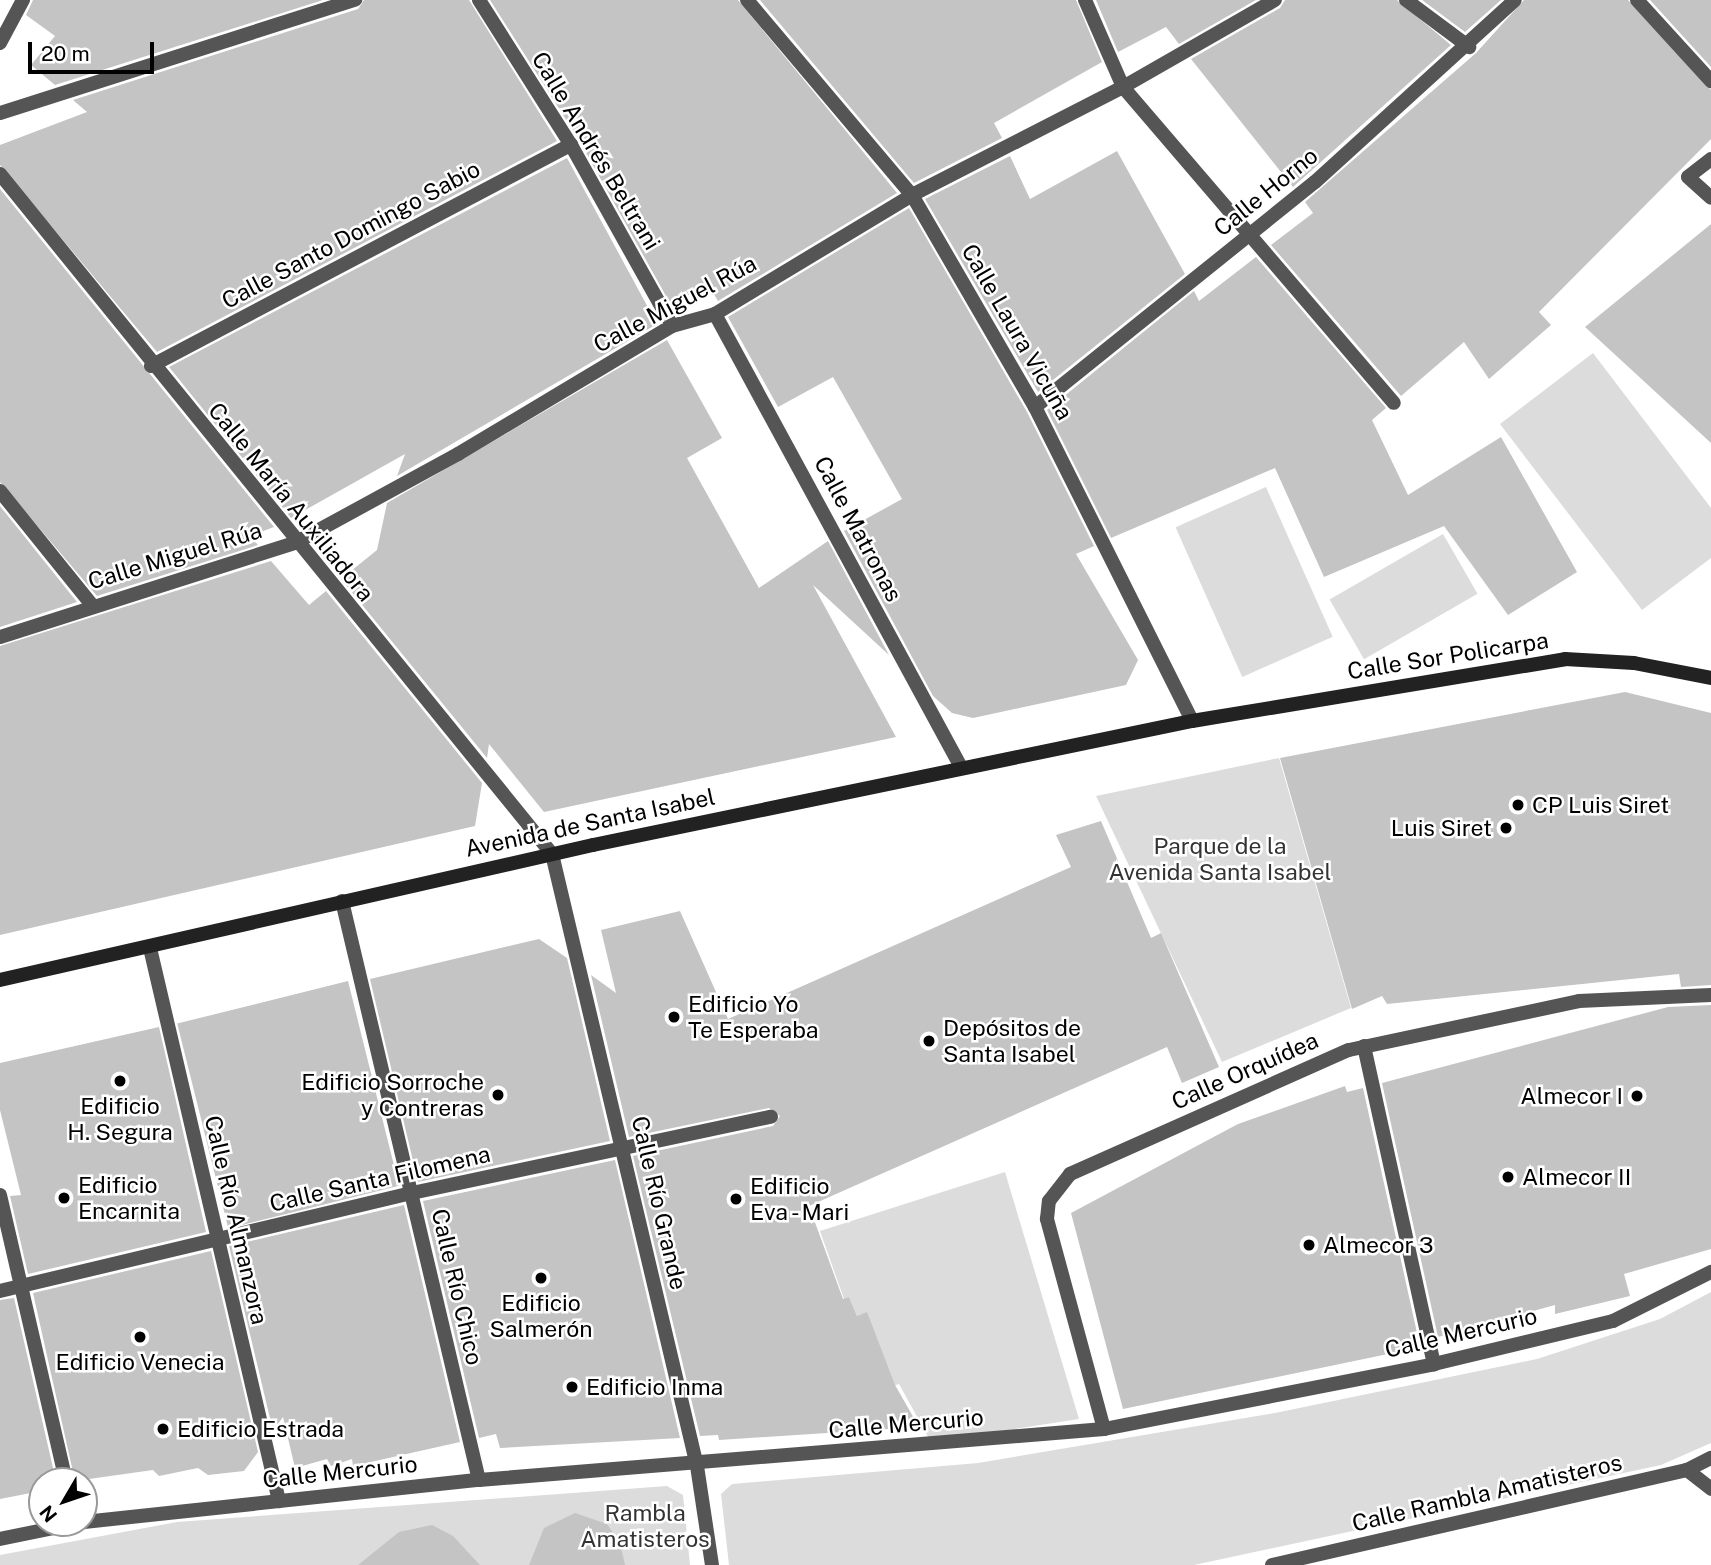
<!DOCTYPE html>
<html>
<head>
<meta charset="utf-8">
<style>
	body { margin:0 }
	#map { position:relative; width:1711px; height:1565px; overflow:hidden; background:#fff; font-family:"Public Sans",sans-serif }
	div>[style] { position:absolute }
	.green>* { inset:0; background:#dcdcdc; transform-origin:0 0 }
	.building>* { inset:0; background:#c4c4c4; transform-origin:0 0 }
	.minor>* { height:14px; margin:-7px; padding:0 7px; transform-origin:7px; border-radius:7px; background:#555 }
	.tertiary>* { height:14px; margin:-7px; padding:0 7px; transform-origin:7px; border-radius:7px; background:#555 }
	.secondary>* { height:14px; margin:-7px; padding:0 7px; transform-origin:7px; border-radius:7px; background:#222 }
	.dots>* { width:19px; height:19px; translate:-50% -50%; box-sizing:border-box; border:4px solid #fff; border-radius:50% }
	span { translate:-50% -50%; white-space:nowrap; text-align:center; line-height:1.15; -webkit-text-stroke:5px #fff; paint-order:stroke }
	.street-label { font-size:23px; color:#000 }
	.poi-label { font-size:23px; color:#000 }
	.left { translate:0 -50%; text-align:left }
	.right { translate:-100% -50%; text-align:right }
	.park-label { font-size:23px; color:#333 }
	.north { position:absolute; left:28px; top:1467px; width:70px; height:70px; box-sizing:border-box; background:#fff; border:2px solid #999; border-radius:50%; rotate:231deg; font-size:19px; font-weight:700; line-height:28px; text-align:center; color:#000 }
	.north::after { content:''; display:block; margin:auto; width:24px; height:32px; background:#000; clip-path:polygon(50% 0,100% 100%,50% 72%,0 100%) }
	.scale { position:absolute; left:28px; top:42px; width:126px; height:32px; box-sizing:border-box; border:4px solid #000; border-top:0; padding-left:9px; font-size:21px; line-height:24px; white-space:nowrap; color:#000; -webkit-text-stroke:5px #fff; paint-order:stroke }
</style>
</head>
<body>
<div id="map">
	<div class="green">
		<div style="clip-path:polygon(1593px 353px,1711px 508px,1711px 558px,1642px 610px,1500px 424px)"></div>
		<div style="left:1266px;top:487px;width:164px;height:99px;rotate:66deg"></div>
		<div style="left:1443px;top:534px;width:69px;height:131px;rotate:60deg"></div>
		<div style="clip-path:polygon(1279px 758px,1351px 1008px,1222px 1062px,1096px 796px)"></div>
		<div style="clip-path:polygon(1005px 1172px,1079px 1419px,931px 1442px,899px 1384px,890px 1387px,867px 1313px,857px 1316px,849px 1297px,844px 1299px,820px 1231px)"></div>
		<div style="clip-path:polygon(1711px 1292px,1711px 1443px,1661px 1465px,1194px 1565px,729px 1565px,721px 1494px,732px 1484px,978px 1463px,1275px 1413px,1537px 1359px,1660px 1319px)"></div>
		<div style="clip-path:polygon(667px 1486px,683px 1495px,690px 1565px,0 1565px,0 1555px,177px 1522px)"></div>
	</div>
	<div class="building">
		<div style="clip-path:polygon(33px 0,323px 0,55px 85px,31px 65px,55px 36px,26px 15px)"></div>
		<div style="clip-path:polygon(364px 0,469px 0,557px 141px,157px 352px,0 165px,0 145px,87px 112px,73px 100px,358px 9px)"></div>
		<div style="clip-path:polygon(490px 0,738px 0,897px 193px,718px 301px,708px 284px,671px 305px,579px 140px)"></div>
		<div style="clip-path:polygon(760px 0,1076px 0,1102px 62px,994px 123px,1002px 138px,914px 183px)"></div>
		<div style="clip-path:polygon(1096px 0,1256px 0,1179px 44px,1166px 27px,1118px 52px)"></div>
		<div style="clip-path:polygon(1285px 0,1397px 0,1451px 45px,1293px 187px,1191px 59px,1280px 8px)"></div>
		<div style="clip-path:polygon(1422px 0,1501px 0,1465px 32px)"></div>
		<div style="clip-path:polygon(1524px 0,1628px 0,1711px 90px,1711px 139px,1539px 312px,1551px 325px,1489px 379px,1464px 342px,1401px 396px,1271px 245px,1313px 213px,1305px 202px,1476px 53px)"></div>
		<div style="clip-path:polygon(1650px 0,1711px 0,1711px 67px)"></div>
		<div style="clip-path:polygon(1117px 151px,1185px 274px,1038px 392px,925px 199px,1010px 156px,1030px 199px)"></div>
		<div style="clip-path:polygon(567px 158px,657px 324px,397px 476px,405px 454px,291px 518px,169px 367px)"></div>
		<div style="clip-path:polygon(0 189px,274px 527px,250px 536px,258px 545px,97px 596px,0 482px)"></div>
		<div style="clip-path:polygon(909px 208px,1027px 412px,1094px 546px,1076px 554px,1138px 660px,1126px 685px,973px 718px,952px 713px,933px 696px,844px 531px,902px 499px,833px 377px,778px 407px,728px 317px)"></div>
		<div style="clip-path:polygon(1711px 224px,1711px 443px,1585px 327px)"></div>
		<div style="clip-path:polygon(1256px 257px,1386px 408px,1372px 420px,1408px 495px,1501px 437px,1577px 572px,1508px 615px,1444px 526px,1324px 577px,1275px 468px,1111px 538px,1047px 410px,1194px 291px,1199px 301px)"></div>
		<div style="clip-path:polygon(667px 340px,722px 438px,687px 458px,759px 588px,828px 541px,889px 655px,813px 585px,896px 737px,544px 812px,489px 744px,487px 758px,341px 579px,377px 550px,387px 503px)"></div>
		<div style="clip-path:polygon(0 506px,77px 602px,0 627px)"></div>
		<div style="clip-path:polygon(271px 561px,309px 605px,326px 591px,482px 783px,475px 826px,0 935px,0 646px)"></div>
		<div style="clip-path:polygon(1625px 692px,1711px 713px,1711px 985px,1681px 987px,1679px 974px,1387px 1004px,1382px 996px,1352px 1009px,1280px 758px)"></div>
		<div style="clip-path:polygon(1101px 821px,1151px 938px,1161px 933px,1219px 1067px,1182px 1083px,1167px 1047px,809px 1206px,843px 1299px,849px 1297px,857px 1316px,867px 1312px,895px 1385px,919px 1427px,719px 1440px,718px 1435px,700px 1436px,633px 1156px,773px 1126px,780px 1116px,769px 1108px,629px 1137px,591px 975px,616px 993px,601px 930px,680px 911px,728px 1019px,1071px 867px,1056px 835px)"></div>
		<div style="clip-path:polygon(539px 939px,567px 958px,610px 1141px,418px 1182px,370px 979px)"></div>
		<div style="left:348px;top:981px;width:211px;height:176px;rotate:76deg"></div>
		<div style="clip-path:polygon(1711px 1005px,1711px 1249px,1624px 1274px,1630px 1296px,1555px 1314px,1555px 1305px,1438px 1337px,1382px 1083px,1668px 1007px)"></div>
		<div style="clip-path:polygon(159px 1027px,206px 1232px,28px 1274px,10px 1196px,21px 1195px,0 1110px,0 1063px)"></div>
		<div style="clip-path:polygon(1345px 1086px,1347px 1092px,1363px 1088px,1419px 1342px,1412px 1349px,1123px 1409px,1071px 1213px,1238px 1124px)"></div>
		<div style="clip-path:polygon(615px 1160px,680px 1438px,500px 1448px,496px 1434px,479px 1438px,423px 1201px)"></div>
		<div style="clip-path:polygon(404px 1205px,460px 1442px,353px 1466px,352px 1459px,331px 1466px,327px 1459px,295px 1468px,283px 1417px,273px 1431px,229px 1246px)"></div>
		<div style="clip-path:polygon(211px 1251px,258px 1452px,244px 1471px,208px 1475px,198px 1468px,159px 1476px,153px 1470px,75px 1481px,33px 1293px)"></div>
		<div style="clip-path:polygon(14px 1298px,56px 1481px,42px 1481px,41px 1491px,0 1499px,0 1300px)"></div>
		<div style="clip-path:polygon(575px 1513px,607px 1524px,620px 1543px,625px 1565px,529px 1565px,544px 1528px)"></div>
		<div style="clip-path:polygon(432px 1525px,453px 1536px,480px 1565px,358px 1565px,399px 1532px)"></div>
	</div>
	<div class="minor">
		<div style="left:479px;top:0;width:172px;rotate:57.6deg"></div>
		<div style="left:571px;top:145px;width:207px;rotate:60.8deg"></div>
		<div style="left:747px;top:0;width:255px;rotate:49.8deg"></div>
		<div style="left:912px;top:195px;width:245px;rotate:59.9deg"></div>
		<div style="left:1035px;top:407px;width:351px;rotate:63.4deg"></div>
		<div style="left:1085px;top:0;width:95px;rotate:66.4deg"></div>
		<div style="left:1123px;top:87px;width:416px;rotate:49.4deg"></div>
		<div style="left:1406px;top:0;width:79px;rotate:36.7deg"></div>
		<div style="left:1637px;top:0;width:110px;rotate:47.6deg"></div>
		<div style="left:0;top:43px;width:49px;rotate:-61.9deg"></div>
		<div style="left:0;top:113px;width:373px;rotate:-17.7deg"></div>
		<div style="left:1711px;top:159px;width:29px;rotate:142deg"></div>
		<div style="left:1688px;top:177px;width:31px;rotate:42deg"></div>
		<div style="left:715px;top:314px;width:515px;rotate:61.5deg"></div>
		<div style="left:151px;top:366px;width:475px;rotate:-27.8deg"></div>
		<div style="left:1035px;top:407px;width:359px;rotate:-38.8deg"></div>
		<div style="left:1315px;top:182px;width:270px;rotate:-42.3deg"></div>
		<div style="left:0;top:491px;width:146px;rotate:51.1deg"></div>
		<div style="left:0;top:637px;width:310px;rotate:-17.7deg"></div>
		<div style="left:295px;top:543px;width:186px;rotate:-28.6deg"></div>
		<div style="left:458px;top:454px;width:249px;rotate:-30.9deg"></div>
		<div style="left:672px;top:326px;width:45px;rotate:-15.6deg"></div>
		<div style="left:715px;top:314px;width:230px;rotate:-31.1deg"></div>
		<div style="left:912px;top:195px;width:237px;rotate:-27.1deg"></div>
		<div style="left:1123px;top:87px;width:175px;rotate:-29.8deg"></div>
		<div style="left:342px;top:901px;width:595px;rotate:76.69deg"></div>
		<div style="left:150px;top:948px;width:568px;rotate:76.87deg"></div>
		<div style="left:1364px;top:1046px;width:326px;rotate:77.6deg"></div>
		<div style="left:0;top:1291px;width:423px;rotate:-13.4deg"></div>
		<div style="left:412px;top:1193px;width:367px;rotate:-12deg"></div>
		<div style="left:1104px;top:1429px;width:218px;rotate:-105.2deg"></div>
		<div style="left:1047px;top:1219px;width:18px;rotate:-84deg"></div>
		<div style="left:1049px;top:1201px;width:34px;rotate:-52deg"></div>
		<div style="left:1070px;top:1174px;width:305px;rotate:-24deg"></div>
		<div style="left:1349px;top:1050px;width:235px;rotate:-12deg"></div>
		<div style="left:1579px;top:1001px;width:132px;rotate:-2.6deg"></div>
		<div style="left:1687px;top:1470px;width:31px;rotate:38deg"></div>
	</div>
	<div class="tertiary">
		<div style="left:0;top:174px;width:876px;rotate:50.93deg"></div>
		<div style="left:552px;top:854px;width:629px;rotate:76.67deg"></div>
		<div style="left:697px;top:1466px;width:100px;rotate:81.4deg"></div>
		<div style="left:0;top:1195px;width:294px;rotate:77deg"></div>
		<div style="left:84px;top:1522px;width:397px;rotate:-6.1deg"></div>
		<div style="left:479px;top:1480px;width:627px;rotate:-4.66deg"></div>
		<div style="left:1104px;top:1429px;width:336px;rotate:-11.1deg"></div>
		<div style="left:1434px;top:1364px;width:184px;rotate:-13.5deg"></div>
		<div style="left:1613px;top:1321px;width:110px;rotate:-26.6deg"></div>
		<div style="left:0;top:1539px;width:80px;rotate:-11.6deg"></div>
		<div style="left:1272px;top:1565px;width:426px;rotate:-12.9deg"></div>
		<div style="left:1687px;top:1470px;width:27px;rotate:-27deg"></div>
	</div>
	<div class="secondary">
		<div style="left:0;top:980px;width:608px;rotate:-12.83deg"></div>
		<div style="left:593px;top:845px;width:612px;rotate:-11.7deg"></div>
		<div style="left:1192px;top:721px;width:378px;rotate:-9.4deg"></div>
		<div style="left:1565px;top:659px;width:69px;rotate:3.3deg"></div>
		<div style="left:1634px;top:663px;width:78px;rotate:11deg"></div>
	</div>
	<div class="dots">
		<div style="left:1518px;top:805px;background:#000"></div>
		<div style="left:1506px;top:828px;background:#000"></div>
		<div style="left:674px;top:1017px;background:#000"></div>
		<div style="left:929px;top:1041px;background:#000"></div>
		<div style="left:120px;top:1081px;background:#000"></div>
		<div style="left:498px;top:1095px;background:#000"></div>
		<div style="left:1637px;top:1096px;background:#000"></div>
		<div style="left:1508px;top:1177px;background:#000"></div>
		<div style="left:64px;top:1198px;background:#000"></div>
		<div style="left:736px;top:1199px;background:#000"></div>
		<div style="left:1309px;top:1245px;background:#000"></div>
		<div style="left:541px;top:1278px;background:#000"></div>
		<div style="left:140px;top:1337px;background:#000"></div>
		<div style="left:572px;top:1387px;background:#000"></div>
		<div style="left:163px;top:1429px;background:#000"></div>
	</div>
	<div class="street-label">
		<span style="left:596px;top:151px;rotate:59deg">Calle Andrés Beltrani</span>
		<span style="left:1266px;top:192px;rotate:-39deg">Calle Horno</span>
		<span style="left:351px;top:235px;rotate:-28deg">Calle Santo Domingo Sabio</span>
		<span style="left:675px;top:304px;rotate:-28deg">Calle Miguel Rúa</span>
		<span style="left:1017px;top:332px;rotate:60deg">Calle Laura Vicuña</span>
		<span style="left:291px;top:502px;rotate:51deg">Calle María Auxiliadora</span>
		<span style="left:858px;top:529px;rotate:62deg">Calle Matronas</span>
		<span style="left:175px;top:556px;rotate:-17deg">Calle Miguel Rúa</span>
		<span style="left:1448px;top:656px;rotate:-9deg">Calle Sor Policarpa</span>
		<span style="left:590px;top:823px;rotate:-12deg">Avenida de Santa Isabel</span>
		<span style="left:1245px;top:1071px;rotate:-24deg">Calle Orquídea</span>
		<span style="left:380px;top:1179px;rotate:-13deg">Calle Santa Filomena</span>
		<span style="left:659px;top:1203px;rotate:77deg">Calle Río Grande</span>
		<span style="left:236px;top:1220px;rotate:77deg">Calle Río Almanzora</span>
		<span style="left:457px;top:1287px;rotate:77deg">Calle Río Chico</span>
		<span style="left:1461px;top:1333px;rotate:-13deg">Calle Mercurio</span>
		<span style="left:906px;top:1424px;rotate:-5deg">Calle Mercurio</span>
		<span style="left:340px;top:1472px;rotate:-6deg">Calle Mercurio</span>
		<span style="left:1487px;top:1493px;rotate:-13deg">Calle Rambla Amatisteros</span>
	</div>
	<div class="poi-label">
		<span class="left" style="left:1532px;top:805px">CP Luis Siret</span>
		<span class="right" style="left:1492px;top:828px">Luis Siret</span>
		<span class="left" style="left:688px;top:1017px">Edificio Yo<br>Te Esperaba</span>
		<span class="left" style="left:943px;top:1041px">Depósitos de<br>Santa Isabel</span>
		<span class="right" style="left:484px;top:1095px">Edificio Sorroche<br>y Contreras</span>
		<span class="right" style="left:1623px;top:1096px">Almecor I</span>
		<span style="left:120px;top:1119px">Edificio<br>H. Segura</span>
		<span class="left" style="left:1522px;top:1177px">Almecor II</span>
		<span class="left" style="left:78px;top:1198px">Edificio<br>Encarnita</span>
		<span class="left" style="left:750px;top:1199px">Edificio<br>Eva - Mari</span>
		<span class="left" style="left:1323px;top:1245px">Almecor 3</span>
		<span style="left:541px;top:1316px">Edificio<br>Salmerón</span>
		<span style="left:140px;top:1362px">Edificio Venecia</span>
		<span class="left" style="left:586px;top:1387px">Edificio Inma</span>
		<span class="left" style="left:177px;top:1429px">Edificio Estrada</span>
	</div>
	<div class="park-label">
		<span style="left:1220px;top:859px">Parque de la<br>Avenida Santa Isabel</span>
		<span style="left:645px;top:1526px">Rambla<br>Amatisteros</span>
	</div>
	<div class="north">N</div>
	<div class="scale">20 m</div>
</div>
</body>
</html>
